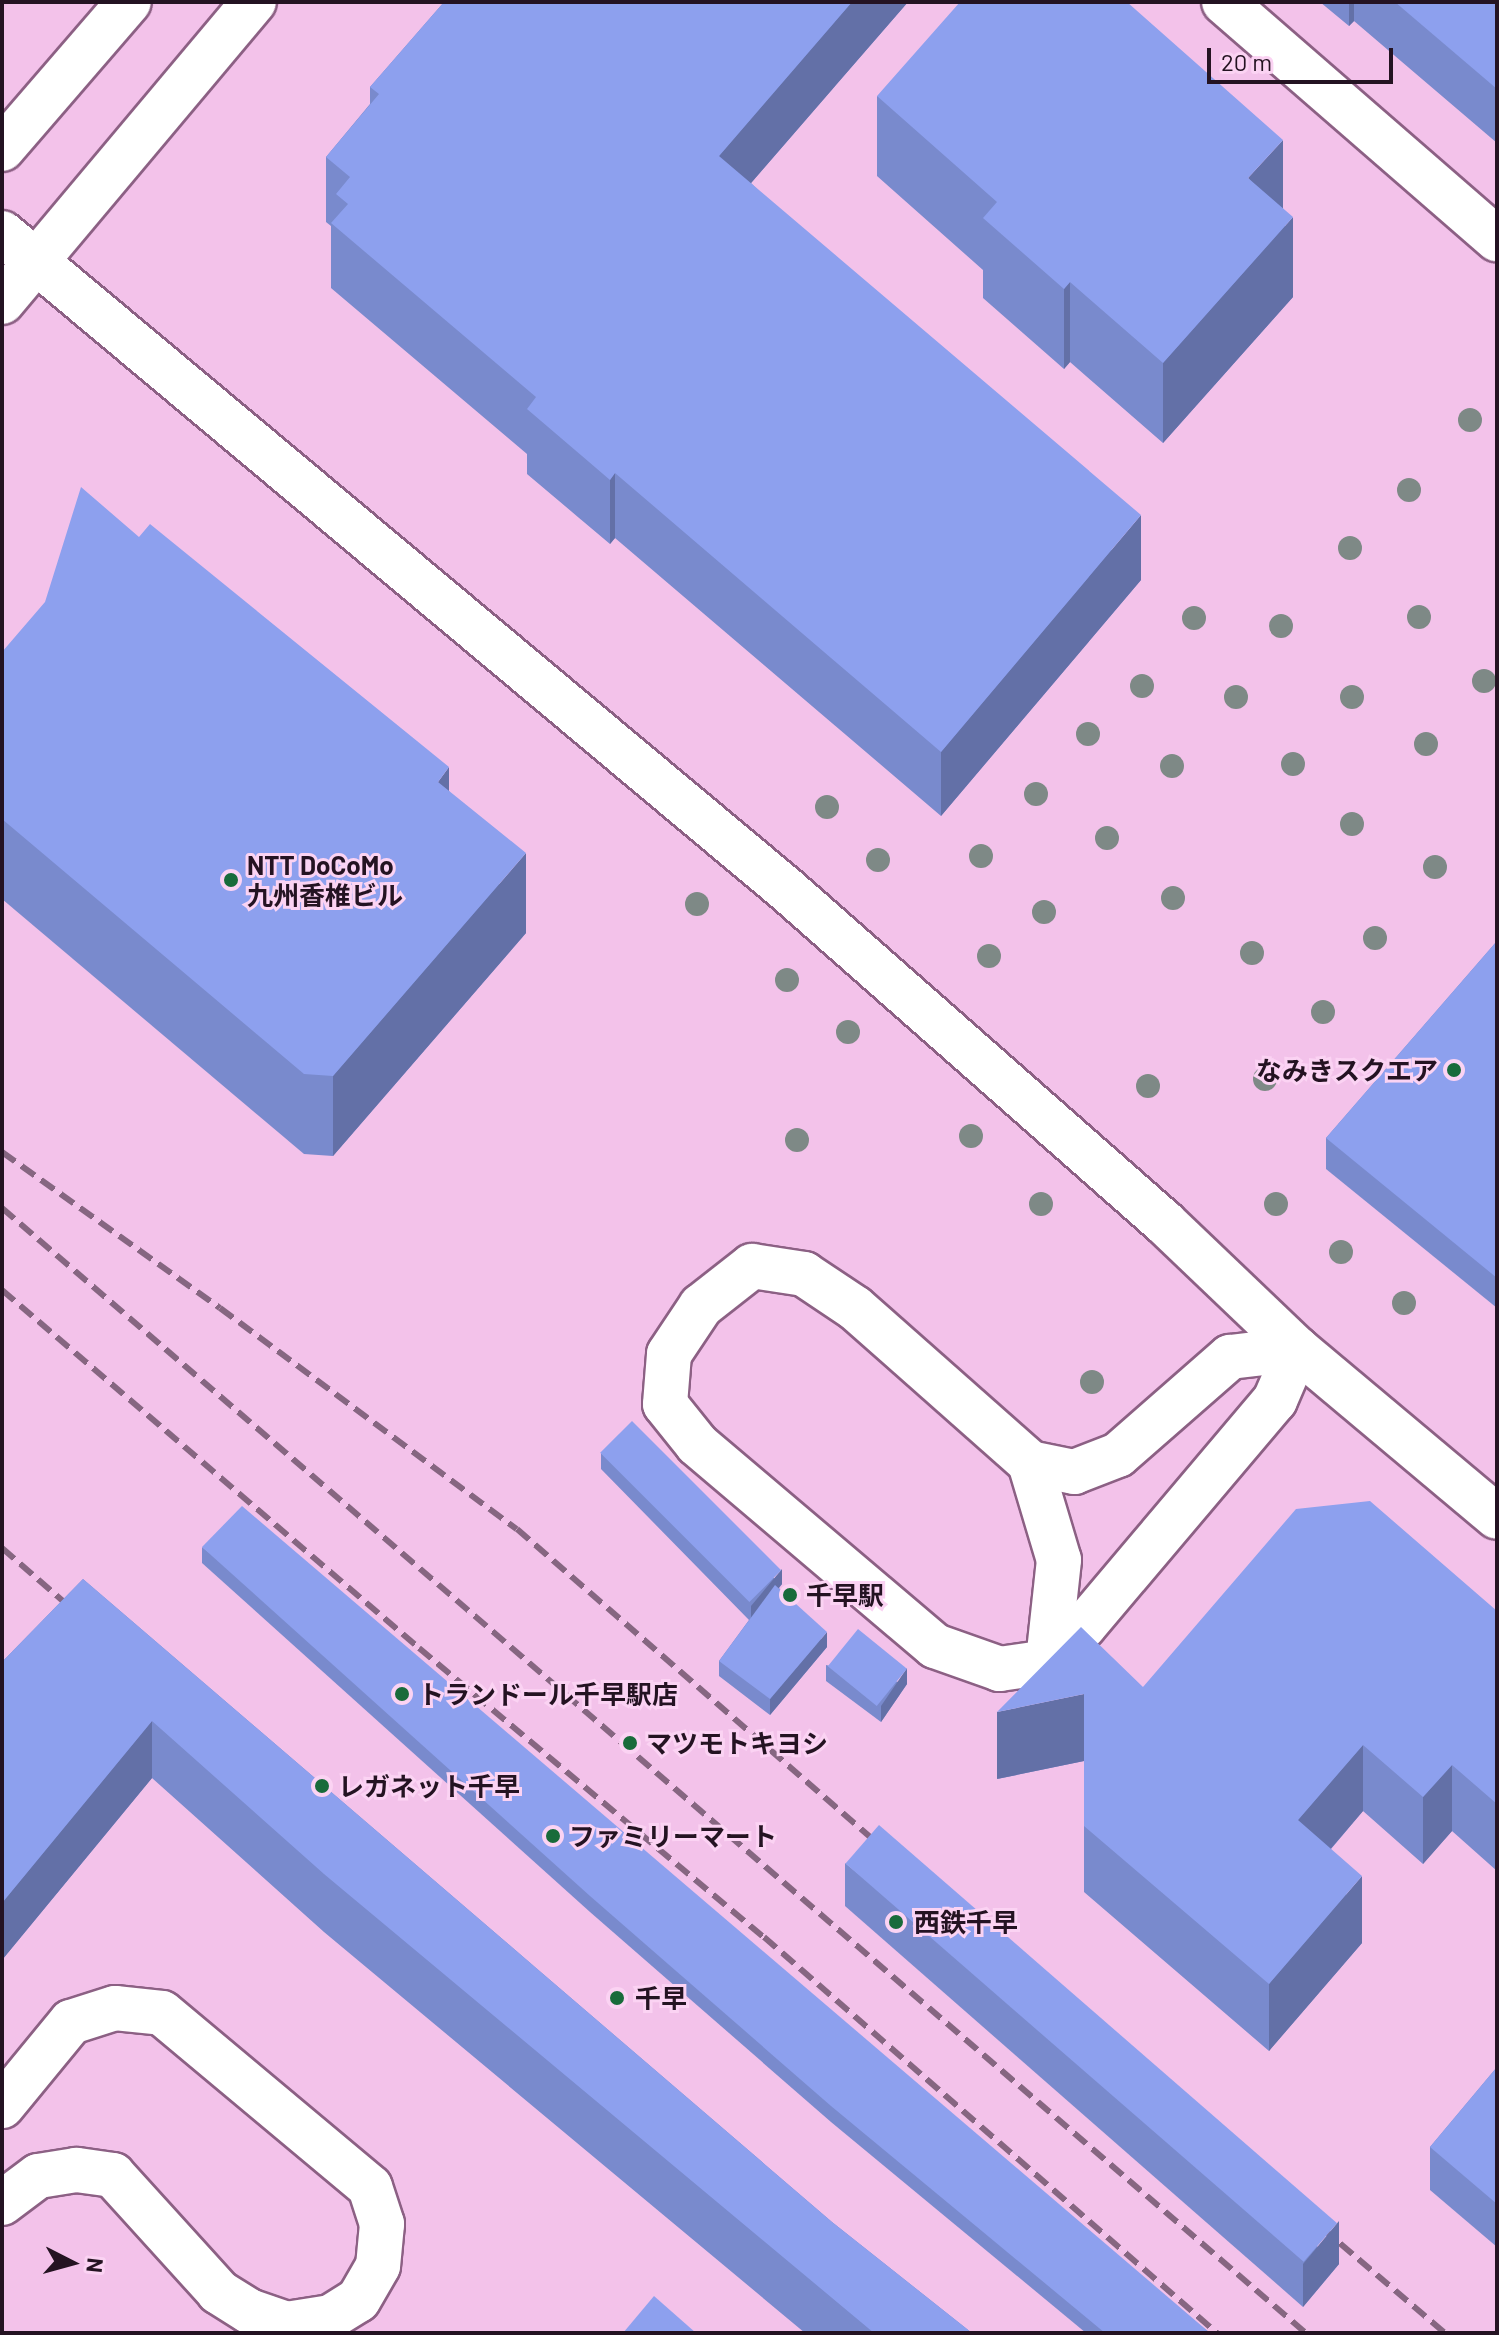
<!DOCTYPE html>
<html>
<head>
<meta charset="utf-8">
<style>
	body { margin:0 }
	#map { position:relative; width:1499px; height:2335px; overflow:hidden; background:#f3c2ea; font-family:Barlow,"Noto Sans JP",sans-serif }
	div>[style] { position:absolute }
	.roads { filter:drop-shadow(2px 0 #8c6084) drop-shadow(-2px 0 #8c6084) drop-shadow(0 2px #8c6084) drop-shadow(0 -2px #8c6084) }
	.minor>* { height:44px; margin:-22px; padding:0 22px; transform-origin:22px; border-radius:22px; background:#fff }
	.rail>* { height:6px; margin-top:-3px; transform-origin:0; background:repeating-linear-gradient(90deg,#866681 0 16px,transparent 0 24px) }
	.trees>* { width:24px; height:24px; margin:-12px; border-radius:50%; background:#7e8986 }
	.wall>* { inset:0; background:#798acd }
	.shaded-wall>* { inset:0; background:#6370a7 }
	.building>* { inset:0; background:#8da0ee; transform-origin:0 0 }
	.dots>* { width:22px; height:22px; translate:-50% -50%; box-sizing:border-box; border:4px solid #fbd3f3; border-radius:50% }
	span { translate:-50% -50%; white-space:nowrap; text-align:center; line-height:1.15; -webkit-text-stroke:6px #fbd3f3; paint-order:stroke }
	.poi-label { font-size:26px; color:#241322; font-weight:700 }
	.left { translate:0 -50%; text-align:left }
	.right { translate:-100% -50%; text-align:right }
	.frame { position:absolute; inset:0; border:4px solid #241322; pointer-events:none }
	.north { position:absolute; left:32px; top:2223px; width:80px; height:80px; -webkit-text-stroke:6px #fbd3f3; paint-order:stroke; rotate:96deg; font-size:22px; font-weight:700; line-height:32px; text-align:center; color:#241322 }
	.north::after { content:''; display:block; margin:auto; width:28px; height:36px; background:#241322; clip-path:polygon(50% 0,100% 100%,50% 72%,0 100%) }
	.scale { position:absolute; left:1207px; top:48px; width:186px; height:36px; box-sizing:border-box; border:4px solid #241322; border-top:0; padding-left:10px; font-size:24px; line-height:28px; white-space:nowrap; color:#241322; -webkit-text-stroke:6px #fbd3f3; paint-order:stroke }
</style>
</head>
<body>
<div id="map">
	<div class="roads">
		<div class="minor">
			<div style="left:1224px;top:2px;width:362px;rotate:41deg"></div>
			<div style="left:2px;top:149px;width:194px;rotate:-49.2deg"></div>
			<div style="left:2px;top:233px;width:1022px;rotate:39.92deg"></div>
			<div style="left:786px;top:889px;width:505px;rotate:41.39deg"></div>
			<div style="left:1165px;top:1223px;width:182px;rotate:43.7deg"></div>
			<div style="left:1297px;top:1349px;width:261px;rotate:40deg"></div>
			<div style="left:2px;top:302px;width:392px;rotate:-50deg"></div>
			<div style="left:752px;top:1266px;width:53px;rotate:8.7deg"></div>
			<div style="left:804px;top:1274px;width:61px;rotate:33.7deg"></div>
			<div style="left:855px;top:1308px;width:234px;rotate:41.5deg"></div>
			<div style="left:1030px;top:1463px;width:45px;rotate:11.6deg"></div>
			<div style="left:1074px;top:1472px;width:47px;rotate:-21.1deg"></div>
			<div style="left:1118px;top:1455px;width:149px;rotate:-41.2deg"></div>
			<div style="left:1230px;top:1357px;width:67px;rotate:-6.8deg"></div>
			<div style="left:1297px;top:1349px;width:56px;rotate:113.3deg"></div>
			<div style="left:1275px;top:1400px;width:296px;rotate:130.2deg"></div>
			<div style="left:1084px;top:1626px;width:51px;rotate:135deg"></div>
			<div style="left:1048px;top:1662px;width:49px;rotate:171.7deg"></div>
			<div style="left:1000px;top:1669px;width:69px;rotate:-160.5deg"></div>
			<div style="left:935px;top:1646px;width:312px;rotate:-139.7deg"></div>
			<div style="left:697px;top:1444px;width:51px;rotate:-128.7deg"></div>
			<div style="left:665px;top:1404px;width:50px;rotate:-85.4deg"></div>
			<div style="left:669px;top:1354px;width:58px;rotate:-56.3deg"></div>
			<div style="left:701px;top:1306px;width:65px;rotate:-38.1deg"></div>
			<div style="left:1030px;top:1463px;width:101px;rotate:73.4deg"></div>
			<div style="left:1059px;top:1560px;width:103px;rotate:96.2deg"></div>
			<div style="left:2px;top:2106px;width:109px;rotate:-50.6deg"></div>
			<div style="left:71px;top:2022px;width:46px;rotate:-17.7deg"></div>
			<div style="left:115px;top:2008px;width:47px;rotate:6.1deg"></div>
			<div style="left:162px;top:2013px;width:271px;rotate:39.9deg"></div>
			<div style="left:370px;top:2187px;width:39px;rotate:72deg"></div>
			<div style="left:382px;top:2224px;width:42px;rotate:95.4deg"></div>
			<div style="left:378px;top:2266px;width:39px;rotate:120deg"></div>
			<div style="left:358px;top:2300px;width:32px;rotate:148deg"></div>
			<div style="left:331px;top:2317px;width:45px;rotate:171deg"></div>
			<div style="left:287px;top:2324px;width:40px;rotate:-161.1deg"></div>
			<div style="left:249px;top:2311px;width:36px;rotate:-148deg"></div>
			<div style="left:219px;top:2292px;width:158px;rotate:-132.2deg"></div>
			<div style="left:113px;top:2175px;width:37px;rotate:-172deg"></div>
			<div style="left:76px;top:2170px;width:38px;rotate:171deg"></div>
			<div style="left:38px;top:2176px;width:45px;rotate:143.1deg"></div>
		</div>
	</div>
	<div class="rail">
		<div style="left:2px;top:1152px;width:268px;rotate:35.6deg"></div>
		<div style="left:220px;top:1308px;width:370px;rotate:36.7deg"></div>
		<div style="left:517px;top:1529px;width:490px;rotate:41.1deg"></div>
		<div style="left:2px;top:1208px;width:1722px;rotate:40.79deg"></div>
		<div style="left:2px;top:1290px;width:550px;rotate:40.65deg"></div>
		<div style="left:419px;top:1648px;width:450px;rotate:40deg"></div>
		<div style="left:764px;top:1937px;width:602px;rotate:41.16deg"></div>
		<div style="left:2px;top:1548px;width:102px;rotate:41deg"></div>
		<div style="left:1322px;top:2228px;width:162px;rotate:40.5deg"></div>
	</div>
	<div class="trees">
		<div style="left:1470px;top:420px"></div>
		<div style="left:1409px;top:490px"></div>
		<div style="left:1350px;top:548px"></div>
		<div style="left:1419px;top:617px"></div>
		<div style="left:1194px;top:618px"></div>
		<div style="left:1281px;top:626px"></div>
		<div style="left:1484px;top:681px"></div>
		<div style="left:1142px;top:686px"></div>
		<div style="left:1236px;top:697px"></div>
		<div style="left:1352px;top:697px"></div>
		<div style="left:1088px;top:734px"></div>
		<div style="left:1426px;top:744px"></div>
		<div style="left:1293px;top:764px"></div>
		<div style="left:1172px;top:766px"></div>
		<div style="left:1036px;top:794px"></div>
		<div style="left:827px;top:807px"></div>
		<div style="left:1352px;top:824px"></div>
		<div style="left:1107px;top:838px"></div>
		<div style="left:981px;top:856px"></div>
		<div style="left:878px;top:860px"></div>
		<div style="left:1435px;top:867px"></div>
		<div style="left:1173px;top:898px"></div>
		<div style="left:697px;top:904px"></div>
		<div style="left:1044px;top:912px"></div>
		<div style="left:1375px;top:938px"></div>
		<div style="left:1252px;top:953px"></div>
		<div style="left:989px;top:956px"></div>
		<div style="left:787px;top:980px"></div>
		<div style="left:1323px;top:1012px"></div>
		<div style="left:848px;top:1032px"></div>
		<div style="left:1265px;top:1079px"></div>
		<div style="left:1148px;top:1086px"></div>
		<div style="left:971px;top:1136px"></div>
		<div style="left:797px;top:1140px"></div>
		<div style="left:1041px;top:1204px"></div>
		<div style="left:1276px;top:1204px"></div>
		<div style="left:1341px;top:1252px"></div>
		<div style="left:1404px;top:1303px"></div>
		<div style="left:1092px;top:1382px"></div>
	</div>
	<div class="wall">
		<div style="clip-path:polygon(444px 2px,908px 2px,751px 183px,1141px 580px,941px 816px,615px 538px,610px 544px,527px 474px,527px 454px,331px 288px,331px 226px,326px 222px,326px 157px,370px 104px,370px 87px)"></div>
		<div style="clip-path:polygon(1320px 2px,1497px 2px,1497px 143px,1354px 21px,1349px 26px)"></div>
		<div style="clip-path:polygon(877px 96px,1283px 208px,1293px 297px,1163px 443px,1070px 362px,1064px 369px,983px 298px,983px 270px,877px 176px)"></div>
		<div style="clip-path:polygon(2px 652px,449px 791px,526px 933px,333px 1156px,304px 1154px,2px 899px)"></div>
		<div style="clip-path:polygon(1497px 941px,1497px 1308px,1326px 1169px,1326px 1138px)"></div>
		<div style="clip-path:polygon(601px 1453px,782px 1584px,779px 1588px,827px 1647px,770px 1715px,719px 1676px,719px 1661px,749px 1620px,601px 1469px)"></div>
		<div style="clip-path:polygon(202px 1547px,1210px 2333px,1086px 2333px,831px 2122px,590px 1912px,202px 1563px)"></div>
		<div style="clip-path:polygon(83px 1579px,832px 2222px,972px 2333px,805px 2333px,324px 1932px,152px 1778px,2px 1960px,2px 1662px)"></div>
		<div style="clip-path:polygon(1497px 1611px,1497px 1871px,1452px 1831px,1423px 1864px,1363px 1811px,1331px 1849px,1362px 1943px,1269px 2051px,1084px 1892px,1084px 1761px,997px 1779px,1143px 1687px)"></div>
		<div style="clip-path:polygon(826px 1665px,907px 1684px,881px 1722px,826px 1681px)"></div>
		<div style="clip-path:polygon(845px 1863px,1339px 2264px,1303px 2307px,845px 1906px)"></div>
		<div style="clip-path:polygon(1497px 2067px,1497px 2247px,1430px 2190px,1430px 2147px)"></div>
	</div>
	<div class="shaded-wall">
		<div style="clip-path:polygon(852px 2px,908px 2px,719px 220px,719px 156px)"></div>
		<div style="clip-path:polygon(1349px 2px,1354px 2px,1354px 21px,1349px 26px)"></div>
		<div style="clip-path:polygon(1283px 140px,1283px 219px,1248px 178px)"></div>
		<div style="clip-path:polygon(1293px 217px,1293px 297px,1163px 443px,1163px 363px)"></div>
		<div style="clip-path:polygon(1070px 282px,1070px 362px,1064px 369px,1064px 289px)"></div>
		<div style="clip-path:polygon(615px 473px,615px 538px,610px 544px,610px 480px)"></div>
		<div style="clip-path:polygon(1141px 515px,1141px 580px,941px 816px,941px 752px)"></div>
		<div style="clip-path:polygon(449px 767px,449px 847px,438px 782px)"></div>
		<div style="clip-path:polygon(526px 853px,526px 933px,333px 1156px,333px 1076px)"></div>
		<div style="clip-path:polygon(782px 1569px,782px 1584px,751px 1621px,751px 1606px)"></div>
		<div style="clip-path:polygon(827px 1632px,827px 1647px,770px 1715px,770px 1699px)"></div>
		<div style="clip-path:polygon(907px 1668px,907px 1684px,881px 1722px,881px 1706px)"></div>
		<div style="clip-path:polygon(1084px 1694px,1084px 1761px,997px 1779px,997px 1712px)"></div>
		<div style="clip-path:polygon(152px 1721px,152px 1778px,2px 1960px,2px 1903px)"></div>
		<div style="clip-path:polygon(1363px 1745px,1363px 1811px,1298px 1887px,1298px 1820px)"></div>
		<div style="clip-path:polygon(1452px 1765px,1452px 1831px,1423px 1864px,1423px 1797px)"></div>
		<div style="clip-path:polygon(1362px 1876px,1362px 1943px,1269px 2051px,1269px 1984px)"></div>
		<div style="clip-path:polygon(1339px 2221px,1339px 2264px,1303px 2307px,1303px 2264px)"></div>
	</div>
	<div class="building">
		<div style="clip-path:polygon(444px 2px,852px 2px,719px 156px,1141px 515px,941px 752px,615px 473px,610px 480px,527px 409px,536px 397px,331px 223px,348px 204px,336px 194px,350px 177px,326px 157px,379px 94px,370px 87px)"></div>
		<div style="clip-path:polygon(960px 2px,1127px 2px,1283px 140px,1248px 178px,1293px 217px,1163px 363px,1070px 282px,1064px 289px,983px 218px,997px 202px,877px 96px)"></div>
		<div style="clip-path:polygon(1395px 2px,1497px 2px,1497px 89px)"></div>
		<div style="clip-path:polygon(81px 487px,139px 537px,150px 524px,449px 767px,438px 782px,526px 853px,333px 1076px,304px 1074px,2px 819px,2px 652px,45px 602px)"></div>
		<div style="clip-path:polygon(1497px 941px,1497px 1278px,1326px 1138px)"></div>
		<div style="left:632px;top:1421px;width:211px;height:45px;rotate:45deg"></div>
		<div style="clip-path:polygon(1370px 1501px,1497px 1611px,1497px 1804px,1452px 1765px,1423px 1797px,1363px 1745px,1298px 1820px,1362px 1876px,1269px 1984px,1084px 1826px,1084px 1694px,997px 1712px,1081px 1627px,1143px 1687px,1296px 1509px)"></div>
		<div style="clip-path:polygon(242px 1506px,1210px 2333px,1105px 2333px,831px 2106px,590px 1896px,202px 1547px)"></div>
		<div style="clip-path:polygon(83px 1579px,832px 2222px,972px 2333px,874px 2333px,324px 1874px,152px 1721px,2px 1903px,2px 1662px)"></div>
		<div style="clip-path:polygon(775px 1585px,827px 1632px,770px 1699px,719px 1661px)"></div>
		<div style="left:858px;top:1629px;width:63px;height:48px;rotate:39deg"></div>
		<div style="left:879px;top:1825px;width:607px;height:51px;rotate:41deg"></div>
		<div style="clip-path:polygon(1497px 2067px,1497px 2204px,1430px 2147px)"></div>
		<div style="clip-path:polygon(654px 2296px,696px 2333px,623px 2333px)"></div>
	</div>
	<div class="dots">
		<div style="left:231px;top:880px;background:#196b3b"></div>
		<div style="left:1454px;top:1070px;background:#196b3b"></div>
		<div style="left:790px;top:1595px;background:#196b3b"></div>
		<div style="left:402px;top:1694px;background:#196b3b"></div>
		<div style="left:630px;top:1743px;background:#196b3b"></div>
		<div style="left:322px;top:1786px;background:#196b3b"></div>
		<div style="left:553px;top:1836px;background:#196b3b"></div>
		<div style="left:896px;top:1922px;background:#196b3b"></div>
		<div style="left:617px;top:1998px;background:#196b3b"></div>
	</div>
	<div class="poi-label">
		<span class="left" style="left:247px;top:880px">NTT DoCoMo<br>九州香椎ビル</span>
		<span class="right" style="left:1438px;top:1070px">なみきスクエア</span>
		<span class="left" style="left:806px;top:1595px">千早駅</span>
		<span class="left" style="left:418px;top:1694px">トランドール千早駅店</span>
		<span class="left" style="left:646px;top:1743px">マツモトキヨシ</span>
		<span class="left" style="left:338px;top:1786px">レガネット千早</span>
		<span class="left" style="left:569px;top:1836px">ファミリーマート</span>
		<span class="left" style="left:914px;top:1922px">西鉄千早</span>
		<span class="left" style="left:635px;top:1998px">千早</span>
	</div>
	<div class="frame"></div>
	<div class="north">N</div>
	<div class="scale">20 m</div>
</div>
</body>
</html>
